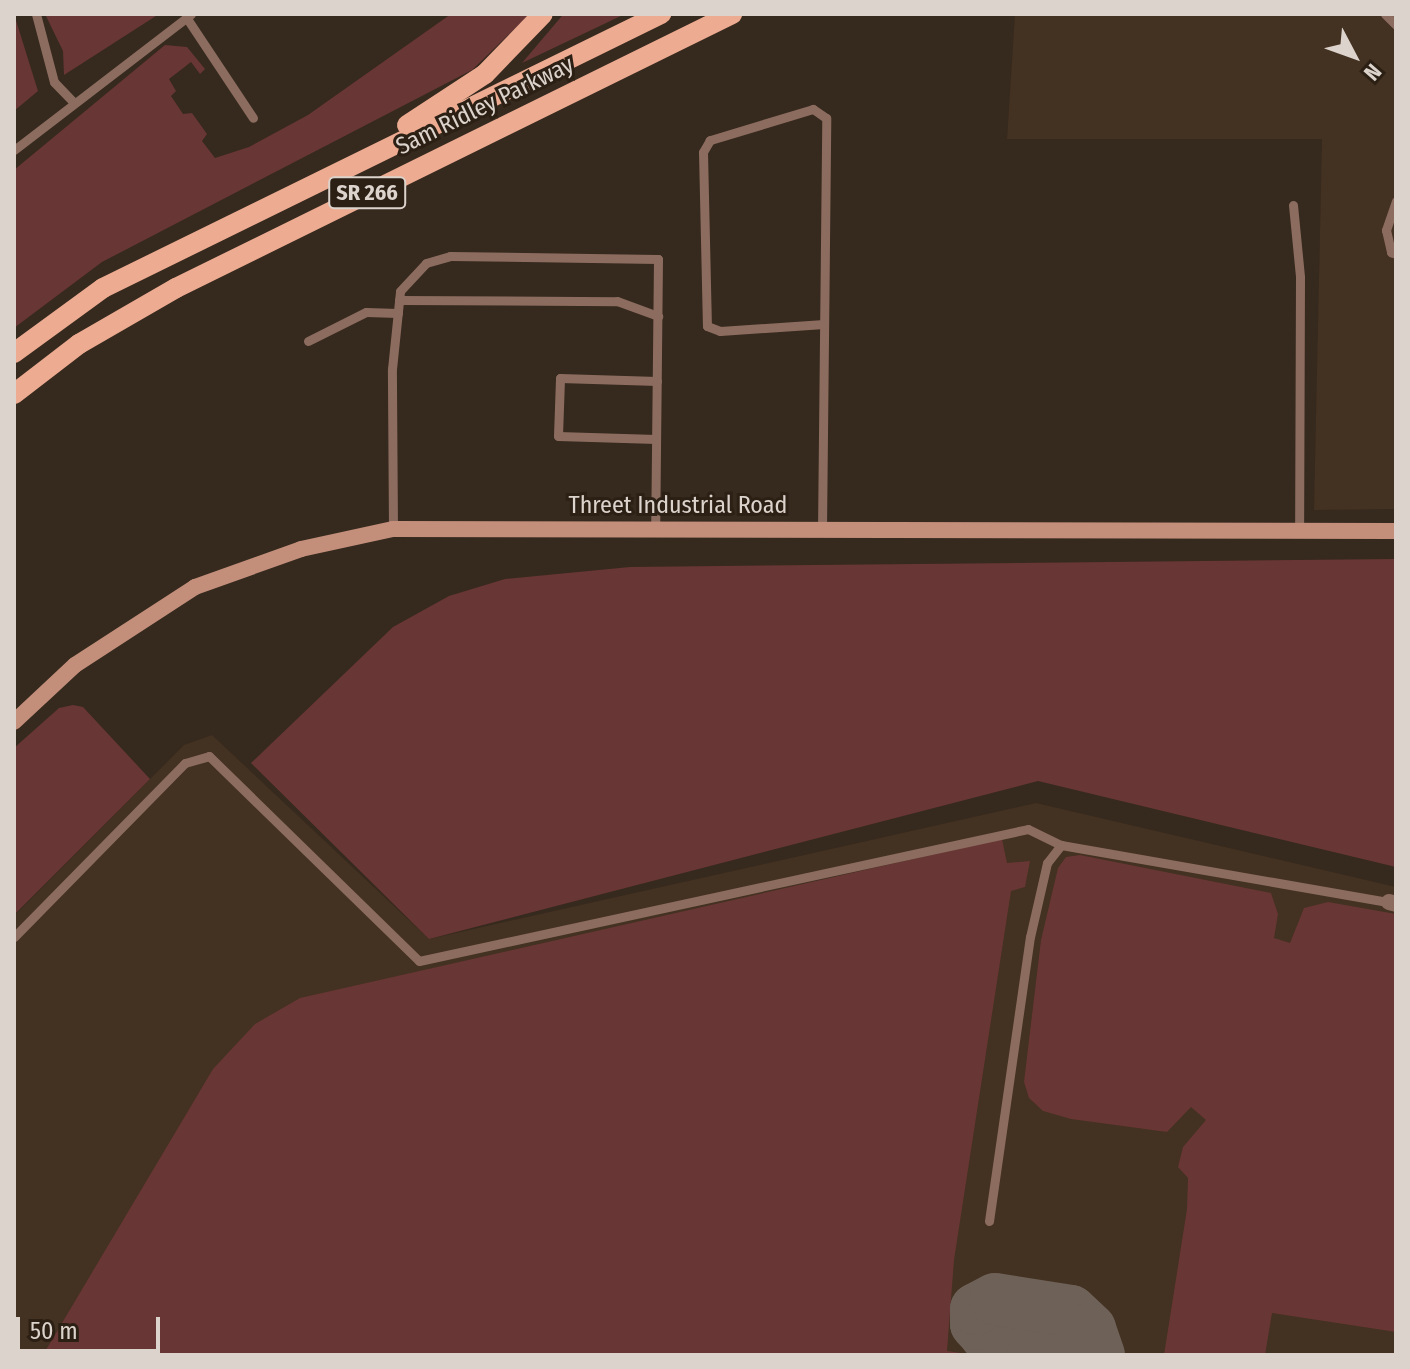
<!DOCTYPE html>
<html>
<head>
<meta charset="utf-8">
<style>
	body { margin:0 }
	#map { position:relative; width:1410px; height:1369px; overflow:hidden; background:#36291e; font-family:"Fira Sans Condensed",sans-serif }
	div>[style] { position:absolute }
	.built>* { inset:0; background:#433121 }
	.green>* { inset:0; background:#683634 }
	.taxiway>* { height:52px; margin:-26px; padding:0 26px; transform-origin:26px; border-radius:26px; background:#6d6158 }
	.lane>* { height:9px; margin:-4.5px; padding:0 4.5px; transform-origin:4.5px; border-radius:4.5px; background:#8c6c5f }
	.street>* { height:16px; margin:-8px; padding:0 8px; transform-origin:8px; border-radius:8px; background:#8c6c5f }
	.secondary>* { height:16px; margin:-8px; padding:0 8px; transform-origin:8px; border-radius:8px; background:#c38f7b }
	.primary>* { height:20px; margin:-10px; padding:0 10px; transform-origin:10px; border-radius:10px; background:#edab91 }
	span { translate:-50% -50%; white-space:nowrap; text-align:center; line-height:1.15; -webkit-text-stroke:6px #2c2015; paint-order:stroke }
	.shield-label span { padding:2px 6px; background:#2c2015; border:2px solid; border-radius:6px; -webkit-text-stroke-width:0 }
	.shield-label { font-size:22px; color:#dcd3cc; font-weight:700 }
	.street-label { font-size:24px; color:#dcd3cc }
	.frame { position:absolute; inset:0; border:16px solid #dcd3cc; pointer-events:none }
	.north { position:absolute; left:1314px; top:16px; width:80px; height:80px; -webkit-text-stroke:6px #2c2015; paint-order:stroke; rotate:131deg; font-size:22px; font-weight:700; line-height:32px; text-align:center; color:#dcd3cc }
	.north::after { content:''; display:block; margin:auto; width:28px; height:36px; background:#dcd3cc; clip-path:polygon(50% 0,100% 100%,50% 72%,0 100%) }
	.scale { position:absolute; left:16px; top:1317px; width:144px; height:36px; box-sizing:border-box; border:4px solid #dcd3cc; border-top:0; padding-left:10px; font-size:24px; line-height:28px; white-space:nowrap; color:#dcd3cc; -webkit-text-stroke:6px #2c2015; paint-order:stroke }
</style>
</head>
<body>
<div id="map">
	<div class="built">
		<div style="clip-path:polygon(1015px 14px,1396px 14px,1396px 509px,1314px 510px,1322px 139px,1007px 139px)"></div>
		<div style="clip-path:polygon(212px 735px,429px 939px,1036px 803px,1396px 887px,1396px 1355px,14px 1355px,14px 916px,184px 745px)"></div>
	</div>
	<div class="green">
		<div style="clip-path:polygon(14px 14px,38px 91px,14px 111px)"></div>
		<div style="clip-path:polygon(45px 14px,159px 14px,64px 75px,63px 51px)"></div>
		<div style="clip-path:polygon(451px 14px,530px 14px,472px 70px,102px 262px,14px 328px,14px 170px,165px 45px,187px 47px,205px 69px,200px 74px,191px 62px,169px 79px,176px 91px,171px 96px,183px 114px,192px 113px,207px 134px,202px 141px,215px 158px,249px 147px,308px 115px)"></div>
		<div style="clip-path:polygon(563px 14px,625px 14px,522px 63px,561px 17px)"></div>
		<div style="clip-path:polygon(1396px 559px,1396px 867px,1038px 781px,429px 939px,251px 763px,393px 627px,449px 596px,505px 579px,630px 567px)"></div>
		<div style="clip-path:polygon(73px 705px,83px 707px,150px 779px,14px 915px,14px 748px,59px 708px)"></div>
		<div style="clip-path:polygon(1002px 839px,1007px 863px,1030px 861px,1025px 887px,1011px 891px,954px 1260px,947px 1351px,975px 1355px,43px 1355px,213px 1069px,255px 1024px,300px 998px)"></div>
		<div style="clip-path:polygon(1080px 855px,1271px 893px,1278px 914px,1274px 938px,1290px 943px,1304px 908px,1328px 902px,1396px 914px,1396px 1332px,1272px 1313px,1265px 1355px,1164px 1355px,1187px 1209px,1188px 1178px,1178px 1167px,1183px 1147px,1206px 1120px,1191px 1107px,1167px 1132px,1071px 1119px,1043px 1111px,1029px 1098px,1024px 1082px,1041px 940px,1058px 868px,1066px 857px)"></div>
	</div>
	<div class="taxiway">
		<div style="left:1081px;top:1355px;width:26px;rotate:-155deg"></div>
		<div style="left:1057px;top:1344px;width:72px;rotate:-172.8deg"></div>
		<div style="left:986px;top:1335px;width:15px;rotate:-132deg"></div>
		<div style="left:976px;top:1324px;width:15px;rotate:-90deg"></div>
		<div style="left:976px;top:1309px;width:21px;rotate:-28deg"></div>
		<div style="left:995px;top:1299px;width:77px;rotate:9deg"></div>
		<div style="left:1071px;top:1311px;width:26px;rotate:43deg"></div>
		<div style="left:1090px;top:1329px;width:28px;rotate:71deg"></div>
	</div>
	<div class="lane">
		<div style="left:36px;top:14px;width:70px;rotate:75.2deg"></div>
		<div style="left:54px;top:82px;width:28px;rotate:46deg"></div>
		<div style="left:1385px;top:14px;width:16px;rotate:45deg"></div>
		<div style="left:186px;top:17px;width:121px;rotate:56.4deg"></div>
		<div style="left:14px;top:150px;width:223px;rotate:-37.5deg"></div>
		<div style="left:1396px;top:201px;width:31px;rotate:109deg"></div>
		<div style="left:1386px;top:230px;width:23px;rotate:77deg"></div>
		<div style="left:1391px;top:252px;width:5px;rotate:22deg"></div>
		<div style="left:1293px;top:205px;width:72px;rotate:84.4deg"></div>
		<div style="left:1300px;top:277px;width:254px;rotate:90.2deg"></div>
		<div style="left:399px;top:300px;width:218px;rotate:0.3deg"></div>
		<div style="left:617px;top:301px;width:44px;rotate:20.1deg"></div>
		<div style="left:308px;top:341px;width:65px;rotate:-26.6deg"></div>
		<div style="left:366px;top:312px;width:32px;rotate:2deg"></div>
		<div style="left:656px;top:439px;width:98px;rotate:-178.2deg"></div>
		<div style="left:558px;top:436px;width:58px;rotate:-88deg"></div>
		<div style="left:560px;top:378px;width:97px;rotate:1.8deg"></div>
		<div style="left:393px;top:529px;width:160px;rotate:-90.4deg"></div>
		<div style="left:392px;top:369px;width:78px;rotate:-84.1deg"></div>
		<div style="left:400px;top:291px;width:38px;rotate:-47deg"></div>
		<div style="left:426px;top:263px;width:25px;rotate:-16deg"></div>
		<div style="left:450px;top:256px;width:208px;rotate:0.8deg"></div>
		<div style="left:658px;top:259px;width:271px;rotate:90.6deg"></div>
		<div style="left:822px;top:530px;width:412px;rotate:-89.4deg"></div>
		<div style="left:826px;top:118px;width:16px;rotate:-145deg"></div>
		<div style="left:813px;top:109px;width:108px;rotate:163.2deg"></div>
		<div style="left:710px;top:140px;width:14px;rotate:120deg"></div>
		<div style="left:703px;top:152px;width:174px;rotate:88.7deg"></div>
		<div style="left:707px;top:326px;width:14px;rotate:21deg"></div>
		<div style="left:720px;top:331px;width:104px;rotate:-3.9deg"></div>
		<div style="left:14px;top:937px;width:244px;rotate:-45.5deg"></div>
		<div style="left:185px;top:763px;width:25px;rotate:-16deg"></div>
		<div style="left:209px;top:756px;width:293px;rotate:44.3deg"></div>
		<div style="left:419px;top:961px;width:623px;rotate:-12.23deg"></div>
		<div style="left:1028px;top:829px;width:37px;rotate:26deg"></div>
		<div style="left:989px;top:1221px;width:287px;rotate:-81.8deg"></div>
		<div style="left:1030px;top:937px;width:76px;rotate:-77.1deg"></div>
		<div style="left:1047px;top:863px;width:23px;rotate:-52deg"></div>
		<div style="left:1061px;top:845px;width:333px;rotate:9.9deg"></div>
	</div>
	<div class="street">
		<div style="left:1389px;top:902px;width:7px;rotate:16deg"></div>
	</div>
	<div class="secondary">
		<div style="left:14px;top:722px;width:83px;rotate:-43.1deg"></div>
		<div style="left:75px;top:665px;width:143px;rotate:-33deg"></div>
		<div style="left:195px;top:587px;width:113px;rotate:-19.7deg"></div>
		<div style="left:301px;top:549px;width:94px;rotate:-12.3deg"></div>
		<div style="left:393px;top:529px;width:1003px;rotate:0.11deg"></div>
	</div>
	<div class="primary">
		<div style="left:407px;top:125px;width:93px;rotate:-33.2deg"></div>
		<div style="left:485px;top:74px;width:83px;rotate:-46deg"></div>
		<div style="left:14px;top:353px;width:110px;rotate:-36.1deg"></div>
		<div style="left:103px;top:288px;width:622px;rotate:-26.15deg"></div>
		<div style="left:14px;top:394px;width:82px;rotate:-37.6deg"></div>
		<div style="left:79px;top:344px;width:112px;rotate:-30deg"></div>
		<div style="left:176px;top:288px;width:620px;rotate:-26.23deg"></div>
	</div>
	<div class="shield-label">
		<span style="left:367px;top:193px">SR 266</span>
	</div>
	<div class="street-label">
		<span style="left:485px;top:106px;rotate:-26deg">Sam Ridley Parkway</span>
		<span style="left:678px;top:506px">Threet Industrial Road</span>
	</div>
	<div class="frame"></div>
	<div class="north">N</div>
	<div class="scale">50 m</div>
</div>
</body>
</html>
